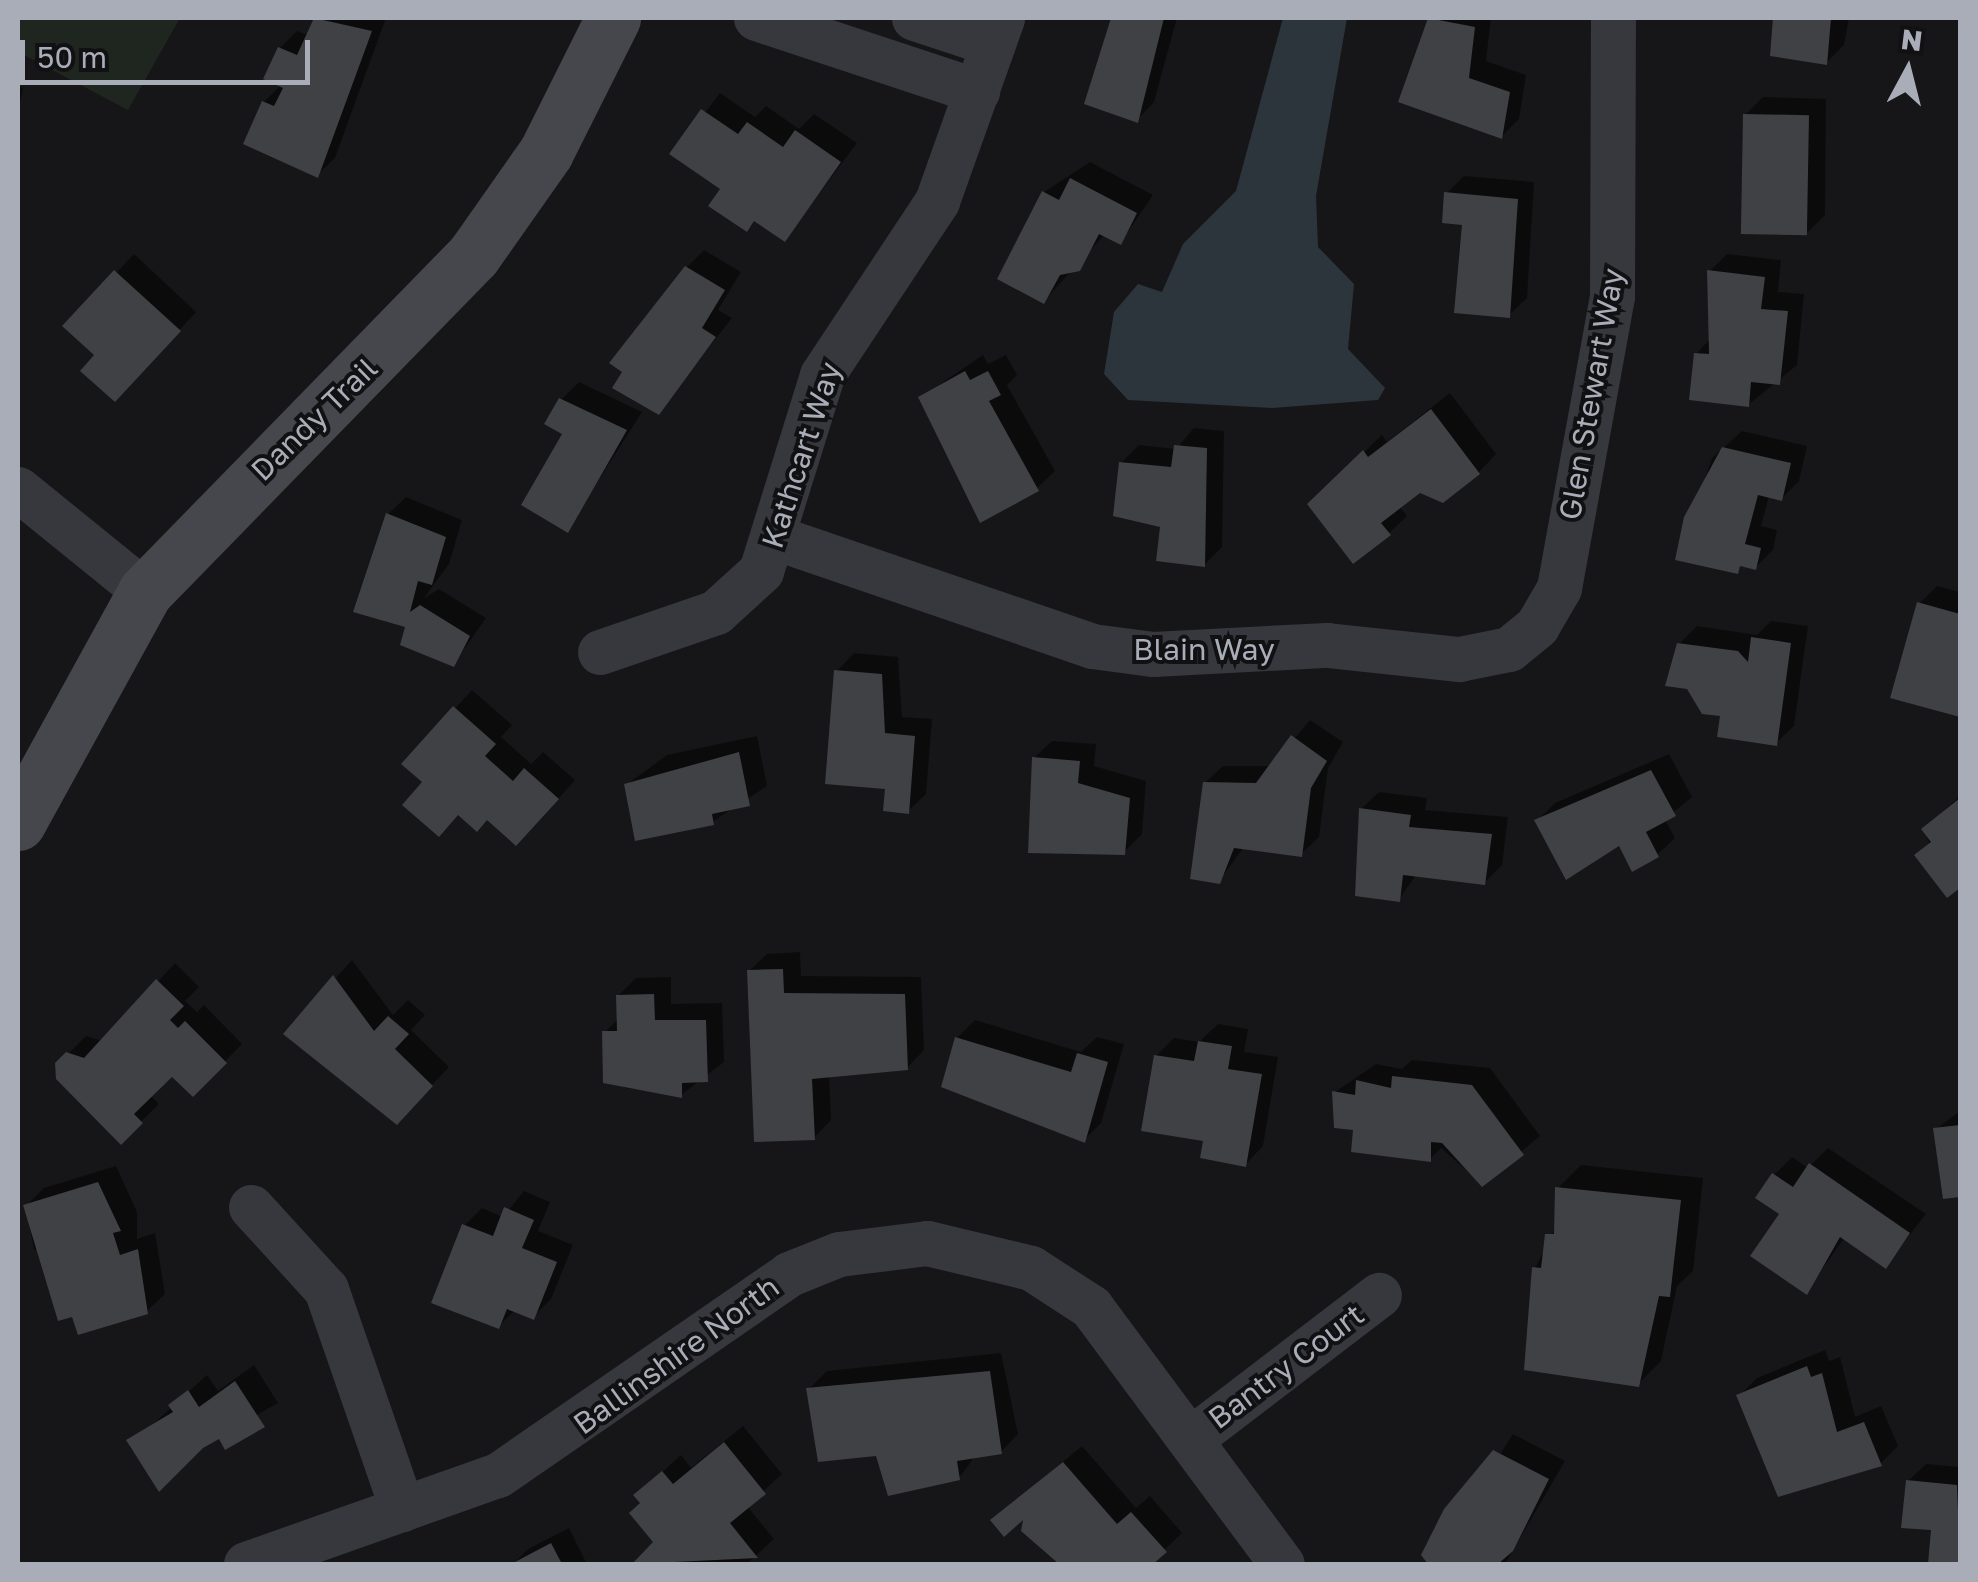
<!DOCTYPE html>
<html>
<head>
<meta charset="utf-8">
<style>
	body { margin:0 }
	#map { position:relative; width:1978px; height:1582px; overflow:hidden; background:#161618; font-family:"Golos Text",sans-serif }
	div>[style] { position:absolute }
	.green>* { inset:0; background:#1e261f }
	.water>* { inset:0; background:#2c353c }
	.shadow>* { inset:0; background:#0007; transform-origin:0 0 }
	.building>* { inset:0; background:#404145; transform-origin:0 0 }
	.street>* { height:45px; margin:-22.5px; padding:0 22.5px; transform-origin:22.5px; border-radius:22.5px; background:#37383d }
	.secondary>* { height:55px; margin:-27.5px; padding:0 27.5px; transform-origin:27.5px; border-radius:27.5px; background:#45474d }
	span { translate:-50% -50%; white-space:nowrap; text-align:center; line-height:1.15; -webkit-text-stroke:8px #111113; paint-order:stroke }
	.street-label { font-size:30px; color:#a8adb8 }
	.frame { position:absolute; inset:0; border:20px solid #a8adb8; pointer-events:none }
	.north { position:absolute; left:1858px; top:20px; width:100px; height:100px; -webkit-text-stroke:8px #111113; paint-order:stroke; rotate:7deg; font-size:28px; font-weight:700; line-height:40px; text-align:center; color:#a8adb8 }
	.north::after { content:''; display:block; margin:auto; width:35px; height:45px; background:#a8adb8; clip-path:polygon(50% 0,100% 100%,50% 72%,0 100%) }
	.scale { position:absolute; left:20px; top:40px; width:290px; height:45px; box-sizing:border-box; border:5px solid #a8adb8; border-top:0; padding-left:12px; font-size:30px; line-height:35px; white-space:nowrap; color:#a8adb8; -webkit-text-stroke:8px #111113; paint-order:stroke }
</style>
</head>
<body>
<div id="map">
	<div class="green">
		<div style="clip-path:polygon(18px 18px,180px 18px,128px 110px,18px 52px)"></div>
	</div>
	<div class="water">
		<div style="clip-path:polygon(1283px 18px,1347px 18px,1316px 196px,1318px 247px,1354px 284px,1348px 349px,1385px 388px,1378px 400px,1272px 408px,1128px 400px,1104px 374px,1114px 312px,1138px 284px,1162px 292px,1183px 244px,1236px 191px)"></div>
	</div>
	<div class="shadow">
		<div style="clip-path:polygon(317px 18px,386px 18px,335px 158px,317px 175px,264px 102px,282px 84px,280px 48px,297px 31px,308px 35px)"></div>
		<div style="clip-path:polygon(1114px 18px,1177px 18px,1154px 102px,1137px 120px,1087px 103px)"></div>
		<div style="clip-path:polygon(1431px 18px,1491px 18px,1486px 61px,1526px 75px,1519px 119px,1502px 136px,1401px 101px)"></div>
		<div style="clip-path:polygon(1777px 18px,1849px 18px,1844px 45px,1826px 63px,1773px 54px)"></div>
		<div style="clip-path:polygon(18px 87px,23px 88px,18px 113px)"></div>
		<div style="clip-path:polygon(720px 93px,755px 117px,766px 106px,799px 129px,814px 114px,857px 143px,785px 239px,756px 219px,746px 229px,723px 188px,673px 154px)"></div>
		<div style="clip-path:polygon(1763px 97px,1826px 99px,1825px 215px,1808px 232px,1745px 115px)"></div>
		<div style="clip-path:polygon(1090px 162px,1153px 195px,1121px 242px,1105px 234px,1044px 301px,1001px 278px,1044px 192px)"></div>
		<div style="clip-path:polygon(1464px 176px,1534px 182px,1527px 298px,1509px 315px,1447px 193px)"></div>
		<div style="clip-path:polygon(704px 250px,741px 272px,718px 310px,732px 318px,658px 412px,686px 268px)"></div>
		<div style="left:134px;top:254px;width:85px;height:99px;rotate:43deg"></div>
		<div style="clip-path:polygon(1727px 254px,1781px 260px,1778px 292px,1804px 294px,1797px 365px,1748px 405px,1696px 354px,1711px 338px,1710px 271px)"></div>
		<div style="clip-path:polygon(983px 355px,988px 364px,1006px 355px,1017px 375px,1007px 385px,1055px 471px,1037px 488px,921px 397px)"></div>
		<div style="clip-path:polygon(579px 382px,642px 412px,567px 530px,561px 400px)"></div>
		<div style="clip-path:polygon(1450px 393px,1496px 454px,1479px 472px,1443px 500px,1420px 490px,1399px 506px,1407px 516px,1389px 533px,1310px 504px,1382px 435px,1387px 442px)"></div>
		<div style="clip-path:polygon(1194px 428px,1224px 431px,1222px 547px,1204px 565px,1162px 525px,1121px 463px,1139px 445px,1176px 449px)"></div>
		<div style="clip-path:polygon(1742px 431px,1807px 446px,1799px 481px,1782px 498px,1769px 496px,1761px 526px,1777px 530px,1773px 550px,1755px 568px,1678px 558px,1712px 458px)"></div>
		<div style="clip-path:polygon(406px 497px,462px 520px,449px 564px,424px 598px,439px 589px,486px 618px,453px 665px,403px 644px,408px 626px,388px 514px)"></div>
		<div style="clip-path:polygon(1937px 586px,1960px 592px,1960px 715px,1893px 696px,1919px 604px)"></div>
		<div style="clip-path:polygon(1771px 621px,1808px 626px,1794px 726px,1776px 743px,1723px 714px,1679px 644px,1697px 626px,1757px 635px)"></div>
		<div style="clip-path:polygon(854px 653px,898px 657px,902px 717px,932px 719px,926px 794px,908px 811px,888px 787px,837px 671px)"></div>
		<div style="clip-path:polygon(472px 690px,512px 725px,501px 737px,531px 764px,543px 752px,575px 780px,534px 826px,488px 818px,404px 764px)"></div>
		<div style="clip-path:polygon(1310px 720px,1343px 742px,1328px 768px,1319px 837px,1301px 854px,1244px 847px,1219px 881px,1205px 783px,1223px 766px,1271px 766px)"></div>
		<div style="clip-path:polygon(757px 736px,767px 786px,712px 822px,626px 785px,667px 755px)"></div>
		<div style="clip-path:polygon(1052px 741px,1096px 744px,1094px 766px,1146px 781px,1142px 834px,1124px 852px,1034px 758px)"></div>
		<div style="clip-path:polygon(1669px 754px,1692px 797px,1665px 819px,1675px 838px,1657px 855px,1537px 821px,1555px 803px)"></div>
		<div style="clip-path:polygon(1379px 792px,1427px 798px,1425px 810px,1508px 817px,1502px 865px,1484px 883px,1417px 874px,1399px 899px,1361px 809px)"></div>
		<div style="clip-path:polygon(1960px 796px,1960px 885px,1948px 895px,1924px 829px)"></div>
		<div style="clip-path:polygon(800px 952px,801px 976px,921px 977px,924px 1050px,907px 1068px,829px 1075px,831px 1120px,814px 1138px,749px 971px,767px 954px)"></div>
		<div style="clip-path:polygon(352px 960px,393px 1015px,408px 1000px,425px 1015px,411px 1030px,449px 1067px,414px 1104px,286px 1033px)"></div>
		<div style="clip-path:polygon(175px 963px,199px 987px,185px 1001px,197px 1012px,204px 1005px,242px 1044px,193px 1094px,172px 1073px,150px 1095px,159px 1104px,121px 1141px,58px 1064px,86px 1036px,103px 1041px)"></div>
		<div style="clip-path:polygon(671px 977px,671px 1004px,722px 1003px,724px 1062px,681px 1095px,625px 1088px,605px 1032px,619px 1018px,618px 996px,636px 978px)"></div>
		<div style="clip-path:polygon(975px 1020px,1081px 1052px,1097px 1037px,1124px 1044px,1101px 1123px,1084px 1140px,957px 1038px)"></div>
		<div style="clip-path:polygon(1218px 1024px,1248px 1029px,1244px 1052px,1278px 1057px,1263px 1146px,1246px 1164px,1206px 1139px,1156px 1056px,1174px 1038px,1199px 1042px)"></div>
		<div style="clip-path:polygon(1412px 1060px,1490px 1068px,1540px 1136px,1482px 1184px,1441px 1148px,1430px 1159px,1355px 1128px,1335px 1092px,1376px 1064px,1402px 1069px)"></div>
		<div style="clip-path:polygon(1960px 1111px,1960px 1197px,1945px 1197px,1936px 1129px)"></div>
		<div style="clip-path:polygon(1828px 1148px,1926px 1214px,1886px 1265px,1845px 1237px,1806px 1292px,1774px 1175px,1792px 1157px,1808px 1168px)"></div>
		<div style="clip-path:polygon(1581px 1165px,1703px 1178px,1693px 1271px,1677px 1286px,1661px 1361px,1638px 1384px,1535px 1268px,1557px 1225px,1558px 1188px)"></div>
		<div style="clip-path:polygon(116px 1166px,137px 1212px,137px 1239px,155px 1233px,165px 1294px,147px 1311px,45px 1246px,34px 1250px,26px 1206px,44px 1188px)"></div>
		<div style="clip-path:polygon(524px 1191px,550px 1202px,538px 1231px,573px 1245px,551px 1299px,533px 1317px,515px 1310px,499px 1326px,464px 1226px,482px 1208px,503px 1217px)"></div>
		<div style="clip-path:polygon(1825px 1350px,1829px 1361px,1840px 1357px,1855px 1417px,1881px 1406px,1898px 1446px,1880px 1464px,1739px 1396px,1757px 1378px)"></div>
		<div style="clip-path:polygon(1001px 1353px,1018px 1434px,1001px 1452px,976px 1455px,959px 1478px,878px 1453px,809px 1389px,827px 1371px)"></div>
		<div style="clip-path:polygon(254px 1365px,278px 1403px,199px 1448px,159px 1488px,129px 1446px,207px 1375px,218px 1391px)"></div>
		<div style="clip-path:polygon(743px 1426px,782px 1474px,747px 1506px,774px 1539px,747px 1564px,635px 1564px,655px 1540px,637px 1495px,681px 1455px,691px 1468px)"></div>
		<div style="clip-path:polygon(1513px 1434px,1565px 1461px,1505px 1564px,1431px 1564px)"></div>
		<div style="clip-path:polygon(1082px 1446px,1136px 1508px,1150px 1496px,1182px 1533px,1150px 1564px,1062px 1564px,1024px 1531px,1027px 1513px,993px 1520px)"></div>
		<div style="clip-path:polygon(1926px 1464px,1960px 1467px,1960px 1564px,1930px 1564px,1933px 1528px,1908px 1481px)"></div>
		<div style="clip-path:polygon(569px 1528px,587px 1564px,513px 1564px,528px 1549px)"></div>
	</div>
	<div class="building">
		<div style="clip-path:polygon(314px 18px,372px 31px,318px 178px,243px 144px,262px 101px,274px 106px,283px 88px,263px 79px,278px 47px,297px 55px)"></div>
		<div style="clip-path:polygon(1111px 18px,1164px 18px,1138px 123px,1084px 104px)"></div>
		<div style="clip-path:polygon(1428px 18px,1475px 27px,1469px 78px,1510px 92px,1502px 139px,1398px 102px)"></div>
		<div style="clip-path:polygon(1773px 18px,1831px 18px,1827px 65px,1770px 56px)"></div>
		<div style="clip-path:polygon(701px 109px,738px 134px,747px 122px,783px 147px,795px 130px,841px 162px,785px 242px,754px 221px,747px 232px,708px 206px,720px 189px,669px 154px)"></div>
		<div style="left:1743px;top:114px;width:66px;height:120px;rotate:1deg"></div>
		<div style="clip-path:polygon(1070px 178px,1137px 213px,1121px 245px,1099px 234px,1080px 271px,1060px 275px,1044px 304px,997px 279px,1042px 191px,1059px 200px)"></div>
		<div style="clip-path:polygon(1444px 192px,1518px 199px,1510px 318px,1454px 313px,1462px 225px,1442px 223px)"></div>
		<div style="clip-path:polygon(685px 266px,725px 290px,702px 328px,716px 337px,659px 415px,612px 388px,622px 372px,609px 363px)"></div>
		<div style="clip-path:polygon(114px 270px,181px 331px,115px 402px,80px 371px,94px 355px,62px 326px)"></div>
		<div style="clip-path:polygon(1707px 270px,1765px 277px,1761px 309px,1788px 311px,1780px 385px,1751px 382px,1749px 407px,1689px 400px,1694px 353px,1709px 354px)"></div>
		<div style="clip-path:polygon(965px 371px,970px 380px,988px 371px,1001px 395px,989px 401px,1039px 491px,980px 523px,918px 397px)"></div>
		<div style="clip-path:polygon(559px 398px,627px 430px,568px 533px,521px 505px,562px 434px,544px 424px)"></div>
		<div style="clip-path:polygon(1431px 409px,1480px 474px,1443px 503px,1420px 493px,1381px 523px,1391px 535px,1353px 564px,1307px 504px,1363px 450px,1368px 457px)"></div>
		<div style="clip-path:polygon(1174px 445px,1207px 448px,1205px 567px,1156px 561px,1160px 527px,1113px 516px,1119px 462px,1171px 467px)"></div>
		<div style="clip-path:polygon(1722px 447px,1791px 463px,1782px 501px,1758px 495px,1745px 544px,1761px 548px,1756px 570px,1740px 566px,1738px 574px,1675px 560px,1684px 517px)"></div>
		<div style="clip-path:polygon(386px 513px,446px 537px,432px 585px,418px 581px,410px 612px,420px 605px,470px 636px,454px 667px,400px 645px,405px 627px,353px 612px)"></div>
		<div style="clip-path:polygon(1917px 602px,1960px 614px,1960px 717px,1890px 698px)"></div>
		<div style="clip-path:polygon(1751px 637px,1791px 643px,1777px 746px,1717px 737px,1720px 716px,1702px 714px,1687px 689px,1665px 686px,1677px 643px,1738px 651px,1748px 662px)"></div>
		<div style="clip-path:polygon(834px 670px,882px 674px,885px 733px,915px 736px,909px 814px,883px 811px,885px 789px,825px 784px)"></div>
		<div style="clip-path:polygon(453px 706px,496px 744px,485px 756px,513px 781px,524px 768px,559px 799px,516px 846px,487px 820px,477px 832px,458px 815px,439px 837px,402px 805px,422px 782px,401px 764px)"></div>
		<div style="clip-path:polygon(1291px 735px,1327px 761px,1311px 788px,1302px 857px,1234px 848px,1220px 884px,1190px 879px,1203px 782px,1256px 783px)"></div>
		<div style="clip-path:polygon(739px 752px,750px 806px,712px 814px,714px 825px,635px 841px,624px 784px)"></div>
		<div style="clip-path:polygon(1032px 757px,1080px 761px,1078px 783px,1130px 798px,1125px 855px,1028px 853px)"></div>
		<div style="clip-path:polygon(1651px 770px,1676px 816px,1646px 832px,1659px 857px,1632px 872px,1619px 846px,1566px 880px,1534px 820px)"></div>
		<div style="clip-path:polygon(1960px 798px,1960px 888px,1947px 898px,1914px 855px,1931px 842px,1921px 829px)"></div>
		<div style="clip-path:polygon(1359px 808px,1411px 815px,1409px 827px,1492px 834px,1485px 885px,1403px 875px,1400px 902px,1355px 896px)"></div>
		<div style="clip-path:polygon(783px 969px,784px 993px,905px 994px,908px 1070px,812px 1079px,815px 1140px,754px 1142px,747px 970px)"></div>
		<div style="clip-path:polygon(333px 975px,374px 1031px,388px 1016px,409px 1034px,395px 1049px,433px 1086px,397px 1125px,283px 1034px)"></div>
		<div style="clip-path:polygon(156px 979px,184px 1006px,170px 1020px,178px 1028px,185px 1021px,227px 1063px,193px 1097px,172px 1077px,134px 1114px,143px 1123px,121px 1145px,56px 1079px,55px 1063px,66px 1052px,84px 1058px)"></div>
		<div style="clip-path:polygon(654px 994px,655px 1020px,706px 1020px,708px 1082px,682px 1083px,682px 1098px,603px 1083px,602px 1031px,617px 1031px,616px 995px)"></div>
		<div style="clip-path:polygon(955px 1037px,1071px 1072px,1077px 1053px,1108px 1062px,1085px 1143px,941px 1087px)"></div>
		<div style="clip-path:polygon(1198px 1041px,1232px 1046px,1228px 1069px,1262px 1074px,1246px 1167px,1200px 1158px,1203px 1141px,1141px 1131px,1154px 1055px,1194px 1061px)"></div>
		<div style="clip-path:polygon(1392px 1076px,1472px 1085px,1524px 1155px,1482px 1187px,1442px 1143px,1431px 1142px,1431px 1162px,1351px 1152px,1353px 1130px,1334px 1128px,1332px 1091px,1355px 1095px,1356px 1080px,1391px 1088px)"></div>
		<div style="clip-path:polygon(1960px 1125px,1960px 1197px,1943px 1199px,1933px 1128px)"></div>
		<div style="clip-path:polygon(1809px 1163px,1910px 1233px,1886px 1269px,1840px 1237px,1807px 1295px,1750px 1256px,1779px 1214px,1755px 1198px,1772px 1173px,1793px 1187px)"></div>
		<div style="clip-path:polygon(98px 1182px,121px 1231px,113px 1233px,120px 1255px,138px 1249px,148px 1314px,78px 1335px,72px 1317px,58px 1321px,23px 1205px)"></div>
		<div style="clip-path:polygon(1555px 1187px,1681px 1200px,1670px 1297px,1659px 1296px,1639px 1387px,1524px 1370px,1532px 1267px,1541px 1268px,1545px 1234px,1554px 1234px)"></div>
		<div style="clip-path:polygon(504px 1207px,534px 1220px,522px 1248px,557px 1262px,534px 1320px,507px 1309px,499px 1329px,431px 1303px,462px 1224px,493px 1236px)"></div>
		<div style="clip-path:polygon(1807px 1366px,1811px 1377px,1822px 1373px,1837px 1432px,1864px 1422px,1882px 1466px,1778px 1497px,1736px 1395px)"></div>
		<div style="clip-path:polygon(990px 1371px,1002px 1454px,957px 1461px,960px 1480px,888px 1496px,876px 1456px,818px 1462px,806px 1388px)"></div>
		<div style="clip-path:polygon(235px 1381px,265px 1427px,225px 1450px,219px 1439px,203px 1448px,159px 1492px,126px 1440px,173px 1412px,168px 1405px,188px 1390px,199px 1407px)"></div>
		<div style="clip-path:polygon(724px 1442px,766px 1494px,730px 1523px,758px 1558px,632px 1564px,653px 1542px,629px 1513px,640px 1503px,633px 1495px,662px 1471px,673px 1484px)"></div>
		<div style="clip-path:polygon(1493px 1450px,1549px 1479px,1513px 1551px,1498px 1564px,1428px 1564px,1421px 1555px,1444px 1509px)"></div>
		<div style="clip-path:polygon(1063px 1462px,1117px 1524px,1131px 1512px,1167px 1552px,1153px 1564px,1059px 1564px,1021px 1531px,1023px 1520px,1004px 1537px,990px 1520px)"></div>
		<div style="clip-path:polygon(1906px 1480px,1957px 1485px,1960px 1564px,1928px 1564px,1931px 1530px,1901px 1528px)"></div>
		<div style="clip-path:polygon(551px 1543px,562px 1564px,511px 1564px)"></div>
	</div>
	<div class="street">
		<div style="left:756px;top:18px;width:233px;rotate:18.3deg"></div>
		<div style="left:914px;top:18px;width:83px;rotate:18.2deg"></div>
		<div style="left:18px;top:489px;width:164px;rotate:39deg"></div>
		<div style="left:777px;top:538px;width:333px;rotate:18.9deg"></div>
		<div style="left:1092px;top:646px;width:62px;rotate:7.5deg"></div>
		<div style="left:1153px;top:654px;width:174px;rotate:-3deg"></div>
		<div style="left:1327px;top:645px;width:133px;rotate:6.1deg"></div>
		<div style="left:1459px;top:659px;width:51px;rotate:-11.3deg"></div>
		<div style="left:1509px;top:649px;width:36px;rotate:-39deg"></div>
		<div style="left:1537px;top:626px;width:44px;rotate:-59.9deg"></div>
		<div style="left:1559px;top:588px;width:296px;rotate:-79.7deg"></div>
		<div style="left:1612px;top:297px;width:279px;rotate:-89.8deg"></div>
		<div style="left:600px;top:652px;width:123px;rotate:-19deg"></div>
		<div style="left:716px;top:612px;width:61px;rotate:-42.3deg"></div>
		<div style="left:761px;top:571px;width:205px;rotate:-72.7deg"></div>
		<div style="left:822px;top:375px;width:209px;rotate:-56.5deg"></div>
		<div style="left:937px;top:201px;width:194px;rotate:-70.4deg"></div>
		<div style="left:251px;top:1207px;width:111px;rotate:47.6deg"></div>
		<div style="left:326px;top:1289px;width:233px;rotate:70.9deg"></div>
		<div style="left:1193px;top:1437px;width:234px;rotate:-37.4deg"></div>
		<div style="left:246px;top:1564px;width:267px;rotate:-19.5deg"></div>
		<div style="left:498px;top:1475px;width:354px;rotate:-34.6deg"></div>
		<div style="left:789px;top:1274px;width:54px;rotate:-21.8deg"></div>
		<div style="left:839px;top:1254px;width:89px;rotate:-7.1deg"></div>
		<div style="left:927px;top:1243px;width:107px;rotate:13.5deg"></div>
		<div style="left:1031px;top:1268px;width:72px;rotate:33deg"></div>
		<div style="left:1091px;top:1307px;width:320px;rotate:53.4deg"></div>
	</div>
	<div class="secondary">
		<div style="left:18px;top:823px;width:264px;rotate:-61.2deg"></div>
		<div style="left:145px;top:592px;width:470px;rotate:-45.7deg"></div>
		<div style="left:473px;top:256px;width:127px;rotate:-54.9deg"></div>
		<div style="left:546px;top:152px;width:150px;rotate:-63.4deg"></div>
	</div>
	<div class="street-label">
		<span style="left:1591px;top:394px;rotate:-80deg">Glen Stewart Way</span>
		<span style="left:314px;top:419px;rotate:-44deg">Dandy Trail</span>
		<span style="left:801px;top:455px;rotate:-72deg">Kathcart Way</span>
		<span style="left:1204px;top:649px">Blain Way</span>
		<span style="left:676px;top:1355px;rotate:-36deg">Ballinshire North</span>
		<span style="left:1286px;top:1366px;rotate:-37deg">Bantry Court</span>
	</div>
	<div class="frame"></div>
	<div class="north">N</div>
	<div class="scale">50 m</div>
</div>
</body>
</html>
